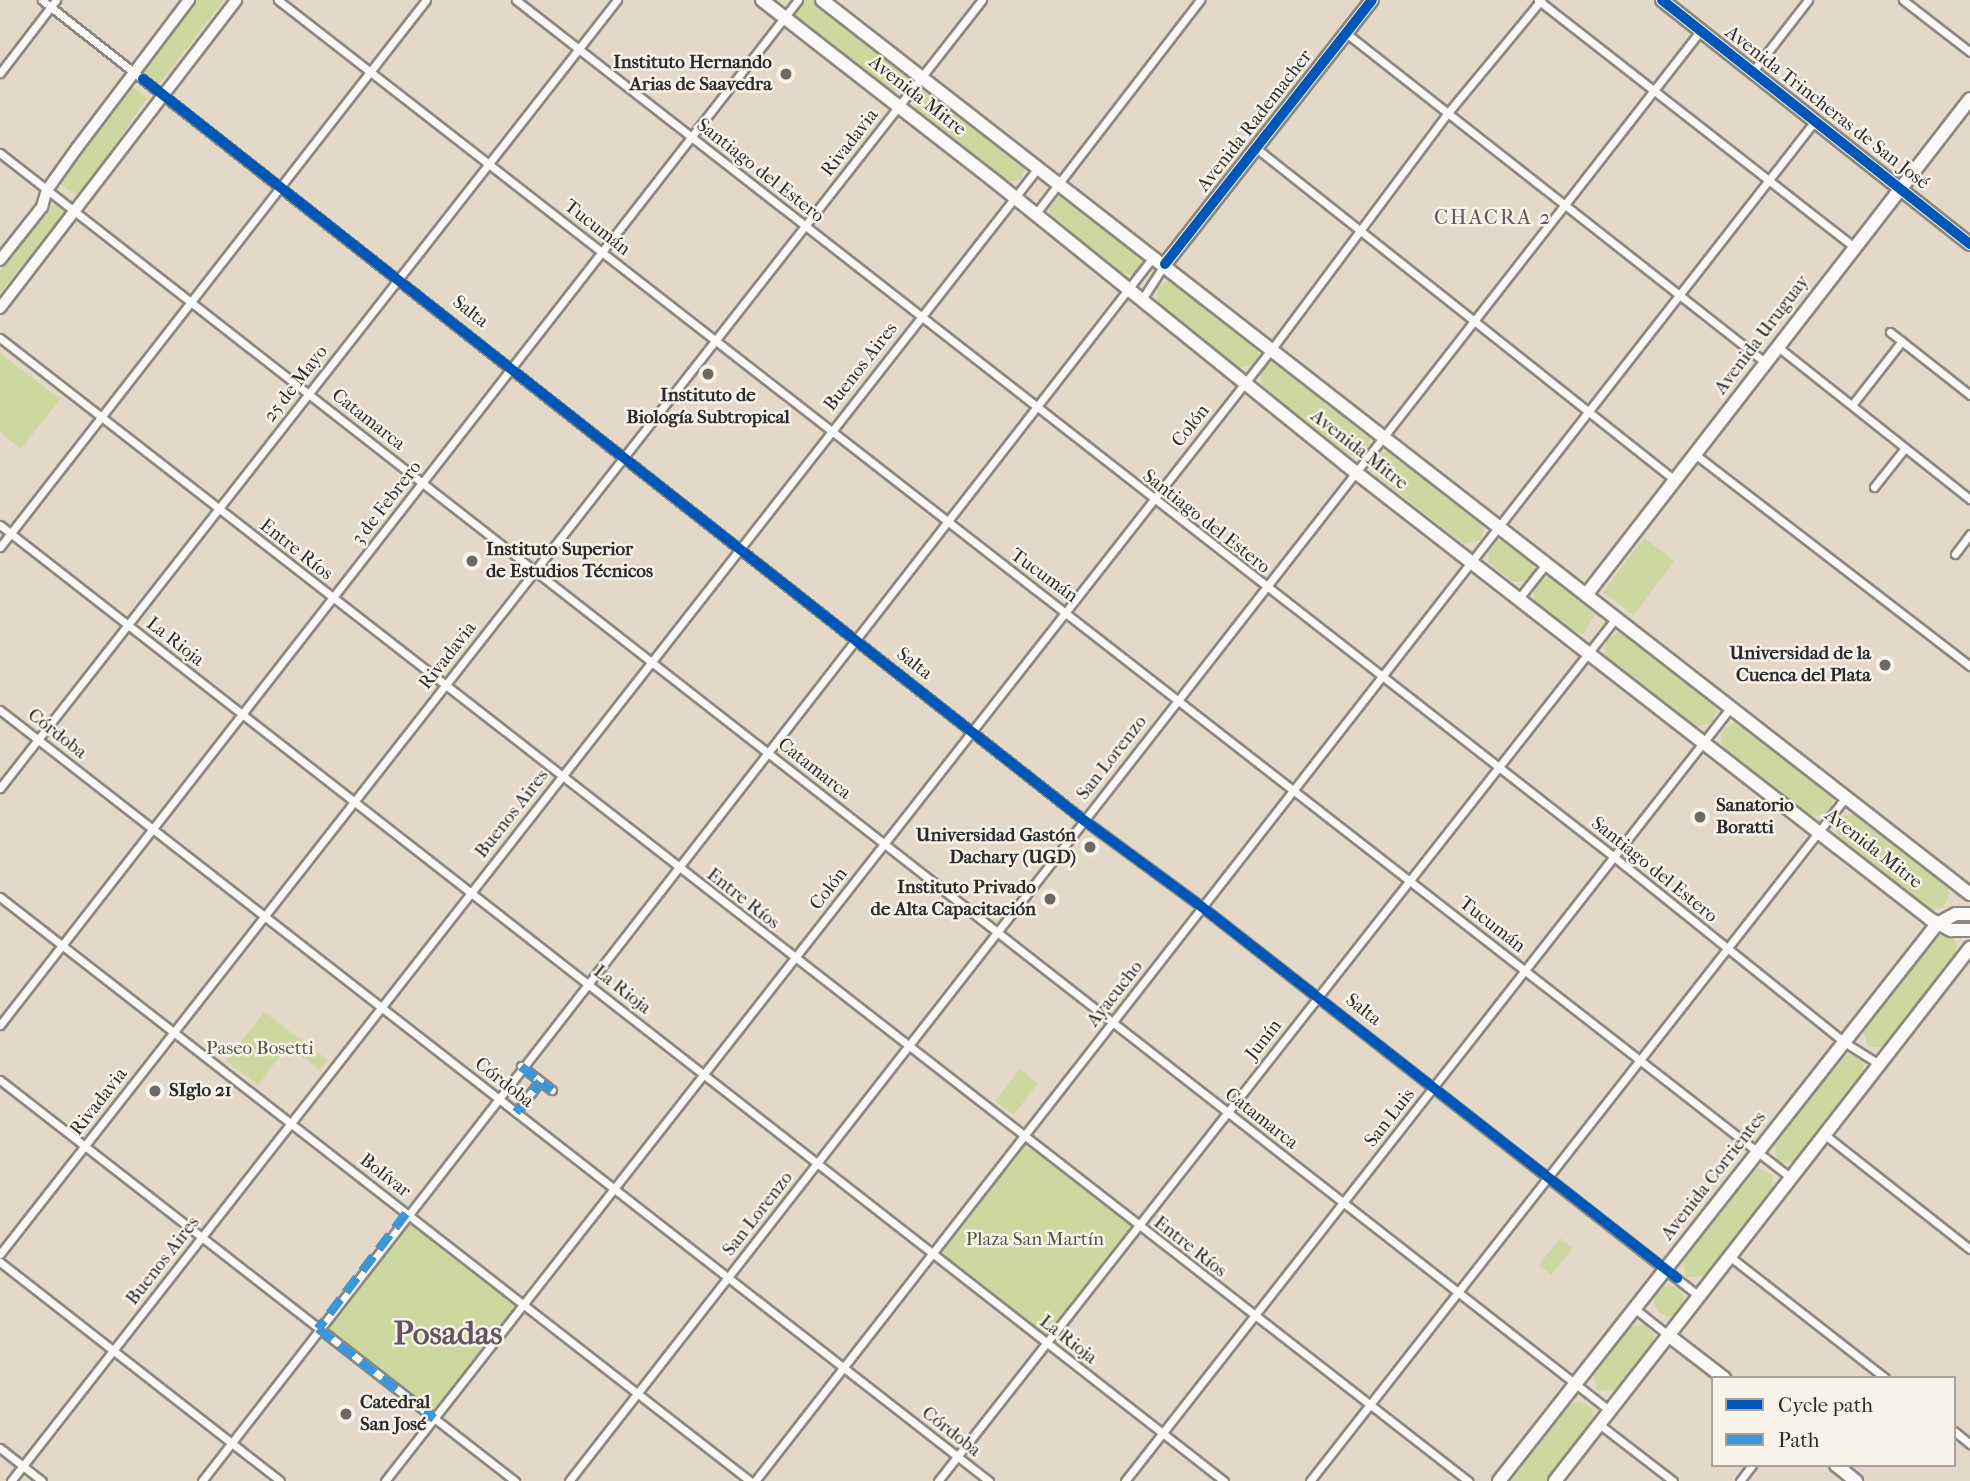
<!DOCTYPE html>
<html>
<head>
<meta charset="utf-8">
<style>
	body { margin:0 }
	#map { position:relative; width:1970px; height:1481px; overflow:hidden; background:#e4d9c8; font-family:"IM FELL French Canon",serif }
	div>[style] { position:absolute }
	.green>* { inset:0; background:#ccd8a0; transform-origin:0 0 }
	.round { border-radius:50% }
	.roads { filter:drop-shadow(2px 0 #8d887f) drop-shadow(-2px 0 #8d887f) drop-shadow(0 2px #8d887f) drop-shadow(0 -2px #8d887f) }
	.street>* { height:7px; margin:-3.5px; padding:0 3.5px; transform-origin:3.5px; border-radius:3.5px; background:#fbf9f7 }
	.secondary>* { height:10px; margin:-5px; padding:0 5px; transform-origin:5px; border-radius:5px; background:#fbf9f7 }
	.primary>* { height:12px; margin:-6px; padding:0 6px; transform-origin:6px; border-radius:6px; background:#fbf9f7 }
	.quiet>* { height:9px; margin-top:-4.5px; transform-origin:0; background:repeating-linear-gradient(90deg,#3c96d7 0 18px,transparent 0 27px) }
	.cycleway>* { height:10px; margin:-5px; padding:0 5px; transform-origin:5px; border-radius:5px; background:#0057b8 }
	.dots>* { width:19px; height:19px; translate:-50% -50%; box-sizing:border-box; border:4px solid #f7f3e8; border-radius:50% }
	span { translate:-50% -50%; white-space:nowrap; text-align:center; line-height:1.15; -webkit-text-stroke:5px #f7f3e8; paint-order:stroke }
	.poi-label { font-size:19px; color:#2b2b2b; font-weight:700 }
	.right { translate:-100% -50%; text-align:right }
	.left { translate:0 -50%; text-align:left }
	.street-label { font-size:19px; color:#2b2b2b }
	.park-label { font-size:19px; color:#4e5640 }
	.neighbourhood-label { font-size:21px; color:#675361; letter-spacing:2px }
	.town-label { font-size:33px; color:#675361; font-weight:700 }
	.legend { position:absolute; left:1711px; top:1376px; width:245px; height:91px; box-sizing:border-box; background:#f7f3e8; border:2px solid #a5a39c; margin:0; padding:9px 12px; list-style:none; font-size:21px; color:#2b2b2b }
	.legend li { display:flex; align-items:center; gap:14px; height:35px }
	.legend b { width:35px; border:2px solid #a5a39c }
</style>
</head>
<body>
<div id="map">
	<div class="green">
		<div style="clip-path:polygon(197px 0,224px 0,159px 84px,142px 71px)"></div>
		<div style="clip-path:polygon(803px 0,820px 0,908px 71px,904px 88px,887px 92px,798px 23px,795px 12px)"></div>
		<div style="left:128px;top:85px;width:23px;height:120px;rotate:34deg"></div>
		<div style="clip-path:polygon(929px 88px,1026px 162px,1022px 179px,1005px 183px,916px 114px,915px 98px)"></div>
		<div style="clip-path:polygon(1063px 195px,1144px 255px,1137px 274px,1117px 274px,1050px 221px,1049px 204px)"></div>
		<div style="clip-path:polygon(54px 203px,66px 212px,0 293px,0 271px)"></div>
		<div style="clip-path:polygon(1171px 278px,1260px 347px,1256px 364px,1239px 368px,1158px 304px,1157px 287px)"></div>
		<div style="clip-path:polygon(0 353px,60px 399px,21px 449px,0 432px)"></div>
		<div style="clip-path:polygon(1281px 361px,1371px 435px,1367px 452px,1350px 456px,1262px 386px,1261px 370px,1269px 362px)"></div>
		<div style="clip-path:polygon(1389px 449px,1485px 523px,1481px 540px,1464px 544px,1375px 475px,1374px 458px)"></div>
		<div style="clip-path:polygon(1502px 536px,1534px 561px,1533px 573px,1525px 581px,1513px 582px,1489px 563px,1488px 546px)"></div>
		<div style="left:1644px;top:538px;width:38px;height:68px;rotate:37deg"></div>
		<div style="clip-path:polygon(1553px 576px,1596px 613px,1583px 634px,1571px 631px,1534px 601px,1533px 584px,1542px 577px)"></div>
		<div style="clip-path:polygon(1619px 632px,1713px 701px,1717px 712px,1712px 723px,1695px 727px,1606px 658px,1605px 641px)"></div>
		<div style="clip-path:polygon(1735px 722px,1829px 791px,1833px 803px,1828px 813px,1811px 818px,1722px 748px,1721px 732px)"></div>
		<div style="clip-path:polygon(1855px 814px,1947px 887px,1950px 894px,1944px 906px,1932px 911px,1924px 908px,1839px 840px,1836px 824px,1844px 815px)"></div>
		<div style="clip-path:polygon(1943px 935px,1956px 941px,1957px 956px,1887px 1047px,1868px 1047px,1863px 1029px,1934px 938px)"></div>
		<div style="clip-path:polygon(264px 1012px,328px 1060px,320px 1070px,288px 1046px,258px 1085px,226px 1061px)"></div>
		<div style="clip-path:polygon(1850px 1054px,1863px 1061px,1864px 1075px,1797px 1162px,1778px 1163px,1774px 1144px,1841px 1058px)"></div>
		<div style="left:1020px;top:1069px;width:23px;height:40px;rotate:38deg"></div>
		<div style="left:1025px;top:1141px;width:140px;height:143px;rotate:38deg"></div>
		<div style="clip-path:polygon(1759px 1168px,1772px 1175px,1773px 1189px,1705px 1276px,1686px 1277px,1682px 1258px,1749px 1172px)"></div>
		<div style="left:406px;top:1214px;width:148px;height:143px;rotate:38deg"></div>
		<div style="left:1560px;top:1238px;width:16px;height:34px;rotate:38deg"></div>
		<div class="round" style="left:1654px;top:1286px;width:30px;height:30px"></div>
		<div style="clip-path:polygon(1644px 1324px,1654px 1334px,1652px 1345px,1617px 1390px,1597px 1391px,1593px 1373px,1629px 1327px)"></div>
		<div style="clip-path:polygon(1579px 1401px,1592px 1408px,1593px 1423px,1548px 1481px,1511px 1481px,1570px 1405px)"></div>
	</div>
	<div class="roads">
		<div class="street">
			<div style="left:42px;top:0;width:1327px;rotate:38.21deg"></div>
			<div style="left:1085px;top:821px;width:145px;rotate:36.3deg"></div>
			<div style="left:1202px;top:907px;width:631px;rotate:38.05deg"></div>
			<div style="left:278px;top:0;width:1918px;rotate:37.9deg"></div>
			<div style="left:516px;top:0;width:1393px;rotate:37.97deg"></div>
			<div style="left:1614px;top:857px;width:295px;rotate:38.8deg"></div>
			<div style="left:1844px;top:1042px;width:41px;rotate:32.2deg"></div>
			<div style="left:1538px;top:0;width:401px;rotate:38deg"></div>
			<div style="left:1903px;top:0;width:85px;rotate:37.8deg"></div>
			<div style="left:1346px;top:33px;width:534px;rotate:38.16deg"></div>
			<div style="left:1753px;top:71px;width:90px;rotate:-52.2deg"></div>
			<div style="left:0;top:73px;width:92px;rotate:-52.5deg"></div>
			<div style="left:1256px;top:148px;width:536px;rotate:38.41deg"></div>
			<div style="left:0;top:153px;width:2043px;rotate:38deg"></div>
			<div style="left:1036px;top:213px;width:269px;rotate:-52.4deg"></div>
			<div style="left:1141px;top:301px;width:43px;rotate:-57.4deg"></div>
			<div style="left:1890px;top:332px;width:102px;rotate:38.2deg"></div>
			<div style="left:0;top:338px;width:1861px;rotate:37.9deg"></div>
			<div style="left:1778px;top:347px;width:245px;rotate:38.4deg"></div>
			<div style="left:1852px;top:405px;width:81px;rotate:-52deg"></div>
			<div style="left:1696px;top:455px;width:346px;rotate:37.6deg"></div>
			<div style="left:1874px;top:487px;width:50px;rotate:-51.5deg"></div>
			<div style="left:0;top:525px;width:1553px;rotate:37.99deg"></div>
			<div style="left:0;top:547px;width:693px;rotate:-52.09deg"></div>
			<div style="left:1955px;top:554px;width:25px;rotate:-53deg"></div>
			<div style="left:1520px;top:597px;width:42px;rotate:-51.8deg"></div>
			<div style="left:0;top:710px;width:1254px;rotate:37.94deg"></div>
			<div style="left:0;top:788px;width:1001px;rotate:-51.94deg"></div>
			<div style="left:0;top:897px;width:951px;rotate:37.91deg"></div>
			<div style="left:0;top:1025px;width:1299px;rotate:-52.1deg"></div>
			<div style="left:521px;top:1066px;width:39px;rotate:38deg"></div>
			<div style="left:0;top:1080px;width:653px;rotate:37.91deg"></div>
			<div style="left:516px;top:1112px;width:39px;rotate:-52deg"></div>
			<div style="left:1825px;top:1135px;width:184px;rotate:38.2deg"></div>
			<div style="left:0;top:1254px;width:1593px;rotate:-51.94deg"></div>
			<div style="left:1729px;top:1256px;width:198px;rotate:38deg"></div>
			<div style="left:0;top:1262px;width:355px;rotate:38deg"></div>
			<div style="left:1634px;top:1308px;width:43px;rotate:38.5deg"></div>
			<div style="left:1599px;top:1424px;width:93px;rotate:37.6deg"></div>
			<div style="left:1954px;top:1431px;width:21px;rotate:39deg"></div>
			<div style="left:0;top:1448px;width:53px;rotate:38.2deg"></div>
			<div style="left:11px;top:1481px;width:1667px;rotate:-51.97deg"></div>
			<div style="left:202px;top:1481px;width:1550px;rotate:-52.15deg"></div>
			<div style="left:385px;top:1481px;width:1437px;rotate:-51.93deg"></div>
			<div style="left:1271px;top:350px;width:293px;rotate:-53.3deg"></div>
			<div style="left:1446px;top:115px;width:149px;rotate:-50.4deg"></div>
			<div style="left:569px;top:1481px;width:1840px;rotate:-52.04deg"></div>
			<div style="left:755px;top:1481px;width:1724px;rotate:-52.07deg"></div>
			<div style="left:938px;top:1481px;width:1097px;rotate:-51.85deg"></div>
			<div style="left:1125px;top:1481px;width:983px;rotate:-51.94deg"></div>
			<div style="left:1310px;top:1481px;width:869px;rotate:-51.92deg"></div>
			<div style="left:1740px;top:1481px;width:20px;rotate:-53deg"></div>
		</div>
		<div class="secondary">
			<div style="left:0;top:260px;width:68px;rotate:-51.6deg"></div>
			<div style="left:42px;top:207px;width:18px;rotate:-74deg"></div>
			<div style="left:47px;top:190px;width:52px;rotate:-54.5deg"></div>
			<div style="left:77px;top:148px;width:186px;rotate:-52.9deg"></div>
			<div style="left:0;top:308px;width:388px;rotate:-52.5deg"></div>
		</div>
		<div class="primary">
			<div style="left:762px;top:0;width:291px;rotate:37.9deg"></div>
			<div style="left:992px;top:179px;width:454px;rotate:38.9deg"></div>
			<div style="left:1345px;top:464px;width:741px;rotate:37.87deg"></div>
			<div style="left:1930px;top:919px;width:24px;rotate:28deg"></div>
			<div style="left:1951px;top:930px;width:19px"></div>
			<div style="left:822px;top:0;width:1455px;rotate:37.91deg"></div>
			<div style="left:1662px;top:0;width:393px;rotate:38.4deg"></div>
			<div style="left:1165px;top:264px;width:335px;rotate:-51.9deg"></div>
			<div style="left:1586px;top:595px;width:627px;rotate:-52.25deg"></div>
			<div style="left:1668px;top:1335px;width:71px;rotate:37.5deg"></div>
			<div style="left:1836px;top:1465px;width:26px;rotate:39deg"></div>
			<div style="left:1499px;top:1481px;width:709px;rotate:-51.82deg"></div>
			<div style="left:1937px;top:924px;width:21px;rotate:-28deg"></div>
			<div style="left:1956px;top:914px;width:14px"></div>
			<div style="left:1555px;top:1481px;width:676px;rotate:-52.1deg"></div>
		</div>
	</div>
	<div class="quiet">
		<div style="left:521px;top:1066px;width:39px;rotate:38deg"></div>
		<div style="left:516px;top:1112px;width:39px;rotate:-52deg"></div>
		<div style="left:406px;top:1213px;width:145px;rotate:127.4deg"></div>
		<div style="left:318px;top:1328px;width:147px;rotate:37.8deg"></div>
	</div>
	<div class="cycleway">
		<div style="left:1662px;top:0;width:393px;rotate:38.4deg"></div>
		<div style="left:143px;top:79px;width:1199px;rotate:38.23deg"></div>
		<div style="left:1085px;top:821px;width:145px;rotate:36.3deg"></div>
		<div style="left:1202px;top:907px;width:603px;rotate:37.99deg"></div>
		<div style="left:1165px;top:264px;width:335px;rotate:-51.9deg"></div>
	</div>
	<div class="dots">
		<div style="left:786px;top:74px;background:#6c6862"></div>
		<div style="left:708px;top:374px;background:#6c6862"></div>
		<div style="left:472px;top:561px;background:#6c6862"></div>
		<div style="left:1885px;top:665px;background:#6c6862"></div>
		<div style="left:1700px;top:817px;background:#6c6862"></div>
		<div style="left:1090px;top:847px;background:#6c6862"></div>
		<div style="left:1050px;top:899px;background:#6c6862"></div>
		<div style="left:155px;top:1091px;background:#6c6862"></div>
		<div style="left:346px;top:1414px;background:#6c6862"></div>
	</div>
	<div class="poi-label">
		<span class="right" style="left:772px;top:74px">Instituto Hernando<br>Arias de Saavedra</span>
		<span style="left:708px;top:407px">Instituto de<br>Biología Subtropical</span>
		<span class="left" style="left:486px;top:561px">Instituto Superior<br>de Estudios Técnicos</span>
		<span class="right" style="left:1871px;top:665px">Universidad de la<br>Cuenca del Plata</span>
		<span class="left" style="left:1716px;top:817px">Sanatorio<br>Boratti</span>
		<span class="right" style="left:1076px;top:847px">Universidad Gastón<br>Dachary (UGD)</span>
		<span class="right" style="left:1036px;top:899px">Instituto Privado<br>de Alta Capacitación</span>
		<span class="left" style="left:169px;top:1091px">SIglo 21</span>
		<span class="left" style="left:360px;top:1414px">Catedral<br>San José</span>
	</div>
	<div class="street-label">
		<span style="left:917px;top:96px;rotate:38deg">Avenida Mitre</span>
		<span style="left:1827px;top:108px;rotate:38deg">Avenida Trincheras de San José</span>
		<span style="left:1255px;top:121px;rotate:-52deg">Avenida Rademacher</span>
		<span style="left:850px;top:143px;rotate:-52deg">Rivadavia</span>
		<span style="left:760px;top:171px;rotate:38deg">Santiago del Estero</span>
		<span style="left:597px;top:228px;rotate:38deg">Tucumán</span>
		<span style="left:470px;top:312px;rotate:38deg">Salta</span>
		<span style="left:1762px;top:335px;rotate:-53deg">Avenida Uruguay</span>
		<span style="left:861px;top:367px;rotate:-52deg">Buenos Aires</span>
		<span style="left:296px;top:384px;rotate:-52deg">25 de Mayo</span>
		<span style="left:368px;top:420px;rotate:38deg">Catamarca</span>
		<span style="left:1191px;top:426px;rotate:-52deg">Colón</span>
		<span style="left:1359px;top:450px;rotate:38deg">Avenida Mitre</span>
		<span style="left:387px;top:503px;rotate:-52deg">3 de Febrero</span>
		<span style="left:1206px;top:522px;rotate:38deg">Santiago del Estero</span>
		<span style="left:296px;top:550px;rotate:38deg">Entre Ríos</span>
		<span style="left:1044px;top:576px;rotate:36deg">Tucumán</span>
		<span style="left:175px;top:642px;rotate:38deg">La Rioja</span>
		<span style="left:448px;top:656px;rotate:-52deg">Rivadavia</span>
		<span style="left:914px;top:664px;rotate:38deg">Salta</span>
		<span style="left:57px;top:734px;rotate:38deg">Córdoba</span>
		<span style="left:1112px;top:758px;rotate:-52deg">San Lorenzo</span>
		<span style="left:814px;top:769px;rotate:38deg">Catamarca</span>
		<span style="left:512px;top:814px;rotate:-52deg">Buenos Aires</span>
		<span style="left:1873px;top:849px;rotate:38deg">Avenida Mitre</span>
		<span style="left:1654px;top:870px;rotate:39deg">Santiago del Estero</span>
		<span style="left:829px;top:889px;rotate:-52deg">Colón</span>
		<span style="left:743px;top:899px;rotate:38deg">Entre Ríos</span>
		<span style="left:1492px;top:925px;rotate:38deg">Tucumán</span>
		<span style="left:622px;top:990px;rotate:38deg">La Rioja</span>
		<span style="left:1115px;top:994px;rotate:-52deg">Ayacucho</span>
		<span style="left:1363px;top:1010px;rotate:38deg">Salta</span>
		<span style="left:1264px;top:1040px;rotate:-52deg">Junín</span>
		<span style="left:504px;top:1083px;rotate:38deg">Córdoba</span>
		<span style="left:99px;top:1102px;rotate:-52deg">Rivadavia</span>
		<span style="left:1390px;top:1118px;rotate:-52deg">San Luis</span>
		<span style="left:1261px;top:1119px;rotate:38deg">Catamarca</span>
		<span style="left:385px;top:1176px;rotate:38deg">Bolívar</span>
		<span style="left:1714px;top:1176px;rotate:-52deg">Avenida Corrientes</span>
		<span style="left:758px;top:1214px;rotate:-52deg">San Lorenzo</span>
		<span style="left:1190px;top:1247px;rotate:38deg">Entre Ríos</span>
		<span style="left:163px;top:1261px;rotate:-52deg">Buenos Aires</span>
		<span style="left:1068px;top:1340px;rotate:38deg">La Rioja</span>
		<span style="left:951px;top:1432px;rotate:38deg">Córdoba</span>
	</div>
	<div class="park-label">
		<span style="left:260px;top:1049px">Paseo Bosetti</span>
		<span style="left:1035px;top:1240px">Plaza San Martín</span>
	</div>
	<div class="neighbourhood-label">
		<span style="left:1493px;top:217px">CHACRA 2</span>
	</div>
	<div class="town-label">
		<span style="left:448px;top:1334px">Posadas</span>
	</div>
	<ul class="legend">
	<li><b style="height:9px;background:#0057b8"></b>Cycle path</li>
	<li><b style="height:9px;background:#3c96d7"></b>Path</li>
	</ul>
</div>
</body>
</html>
